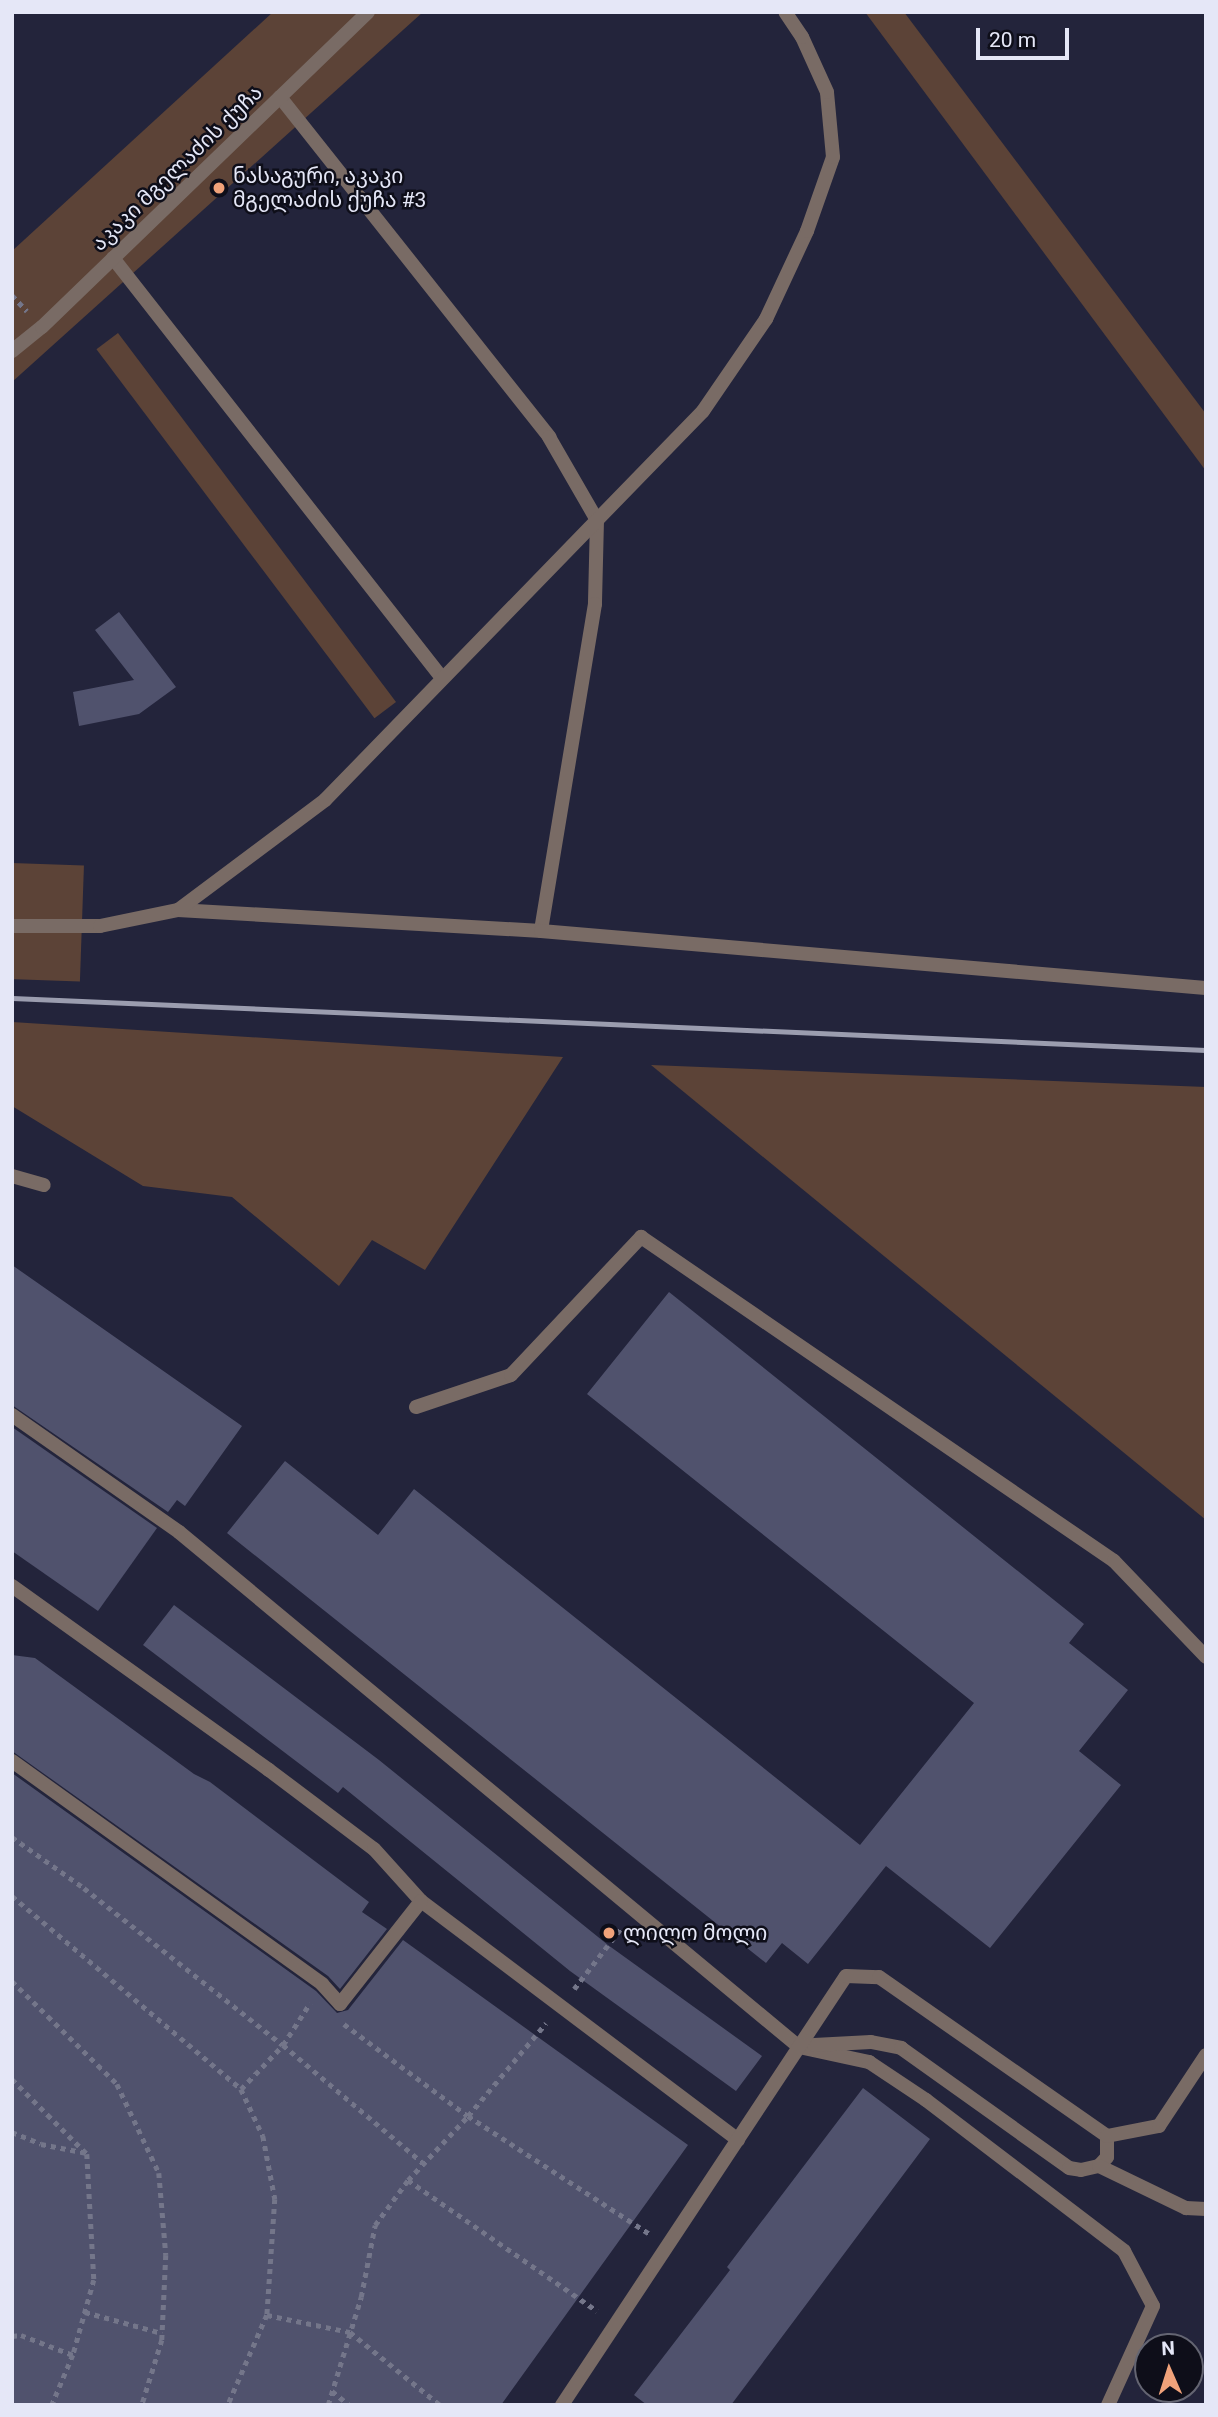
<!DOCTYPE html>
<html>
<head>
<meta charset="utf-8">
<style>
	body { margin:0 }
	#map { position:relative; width:1218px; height:2417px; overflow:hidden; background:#23243b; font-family:Roboto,"Noto Sans Georgian",sans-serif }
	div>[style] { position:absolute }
	.green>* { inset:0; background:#5c4337; transform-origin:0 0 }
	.building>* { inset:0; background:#50526d }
	.path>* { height:4.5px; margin-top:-2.25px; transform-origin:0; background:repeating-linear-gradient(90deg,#74768a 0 5px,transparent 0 10px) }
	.service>* { height:14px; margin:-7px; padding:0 7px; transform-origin:7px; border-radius:7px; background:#796b65 }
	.tertiary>* { height:14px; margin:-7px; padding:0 7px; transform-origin:7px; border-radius:7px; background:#796b65 }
	.rail>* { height:5px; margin:-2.5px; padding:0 2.5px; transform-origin:2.5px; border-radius:2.5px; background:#9b9daf }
	.dots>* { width:19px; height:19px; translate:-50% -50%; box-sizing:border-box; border:4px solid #0e0e19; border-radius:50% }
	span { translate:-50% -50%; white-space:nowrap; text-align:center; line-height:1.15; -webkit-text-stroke:5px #0e0e19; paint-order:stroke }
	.street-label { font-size:21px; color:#e5e7f7 }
	.poi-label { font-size:21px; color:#e5e7f7 }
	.left { translate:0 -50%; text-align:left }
	.frame { position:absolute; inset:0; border:14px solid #e5e7f7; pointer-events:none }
	.north { position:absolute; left:1134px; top:2333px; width:70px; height:70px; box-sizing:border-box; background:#0e0e19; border:2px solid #646572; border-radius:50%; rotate:357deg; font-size:19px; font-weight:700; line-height:28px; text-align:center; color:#e5e7f7 }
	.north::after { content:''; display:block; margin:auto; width:24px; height:32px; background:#f0a27a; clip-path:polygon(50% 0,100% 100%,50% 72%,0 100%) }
	.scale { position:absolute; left:976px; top:28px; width:93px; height:32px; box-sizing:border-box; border:4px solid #e5e7f7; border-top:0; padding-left:9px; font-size:21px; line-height:24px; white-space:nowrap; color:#e5e7f7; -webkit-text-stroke:5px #0e0e19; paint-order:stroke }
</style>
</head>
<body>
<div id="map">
	<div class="green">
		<div style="clip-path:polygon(273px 12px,423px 12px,12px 382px,12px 251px)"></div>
		<div style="clip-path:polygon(865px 12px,904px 12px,1206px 414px,1206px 471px)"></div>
		<div style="left:118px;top:333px;width:462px;height:27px;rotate:53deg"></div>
		<div style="left:12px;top:863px;width:72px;height:116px;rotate:2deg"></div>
		<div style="clip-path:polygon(12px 1022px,563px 1057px,425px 1270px,372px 1240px,339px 1286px,232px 1197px,143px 1186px,12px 1106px)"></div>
		<div style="clip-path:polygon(651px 1065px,1206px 1087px,1206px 1520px)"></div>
	</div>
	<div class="building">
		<div style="clip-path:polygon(119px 612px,176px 687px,139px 714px,79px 726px,73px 692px,134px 680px,95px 630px)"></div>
		<div style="clip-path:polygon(12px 1265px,242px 1426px,185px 1506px,177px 1500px,168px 1512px,12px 1405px)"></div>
		<div style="clip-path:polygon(669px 1292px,1084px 1624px,1069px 1643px,1128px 1690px,1079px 1751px,1121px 1785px,990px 1948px,886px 1866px,808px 1964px,782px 1943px,766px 1963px,227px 1533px,285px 1461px,378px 1535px,414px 1489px,860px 1845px,974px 1703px,587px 1394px)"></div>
		<div style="clip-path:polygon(12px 1427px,157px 1528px,98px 1611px,12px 1551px)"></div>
		<div style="clip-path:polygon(174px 1605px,379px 1760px,608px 1945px,762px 2056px,736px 2091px,570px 1971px,343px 1787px,338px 1793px,143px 1645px)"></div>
		<div style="clip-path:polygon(12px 1655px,35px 1658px,194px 1774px,210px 1782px,369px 1902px,362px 1912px,387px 1929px,340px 1989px,328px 1976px,12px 1751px)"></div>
		<div style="clip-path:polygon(12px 1773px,316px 1991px,337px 2013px,348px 2010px,403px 1940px,688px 2145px,501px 2405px,12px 2405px)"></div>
		<div style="clip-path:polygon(863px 2088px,930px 2139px,731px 2405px,647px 2405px,634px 2395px,730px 2270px,727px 2267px)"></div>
	</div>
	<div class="path">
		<div style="left:12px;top:295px;width:22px;rotate:47deg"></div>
		<div style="left:12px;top:1837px;width:88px;rotate:35.3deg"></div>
		<div style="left:84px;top:1888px;width:253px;rotate:38.3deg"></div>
		<div style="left:283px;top:2045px;width:183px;rotate:40.1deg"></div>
		<div style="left:12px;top:1896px;width:299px;rotate:40.1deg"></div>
		<div style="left:241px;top:2089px;width:52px;rotate:64.9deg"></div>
		<div style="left:263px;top:2136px;width:64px;rotate:79.2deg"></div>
		<div style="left:275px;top:2199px;width:116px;rotate:93.9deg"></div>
		<div style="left:267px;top:2315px;width:98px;rotate:113.4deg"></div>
		<div style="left:12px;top:1981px;width:147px;rotate:44.4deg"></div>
		<div style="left:117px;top:2084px;width:98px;rotate:64.7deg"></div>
		<div style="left:159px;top:2173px;width:82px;rotate:85.1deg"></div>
		<div style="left:166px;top:2255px;width:85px;rotate:92.7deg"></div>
		<div style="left:162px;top:2340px;width:68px;rotate:107.1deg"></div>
		<div style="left:574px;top:1989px;width:78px;rotate:-52.3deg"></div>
		<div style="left:344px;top:2024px;width:154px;rotate:36.6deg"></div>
		<div style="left:468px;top:2116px;width:218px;rotate:33deg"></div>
		<div style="left:12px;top:2079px;width:106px;rotate:45deg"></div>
		<div style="left:87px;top:2154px;width:126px;rotate:86.8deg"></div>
		<div style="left:94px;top:2280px;width:78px;rotate:105.6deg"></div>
		<div style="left:73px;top:2355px;width:54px;rotate:112.8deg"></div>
		<div style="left:241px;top:2089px;width:61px;rotate:-46.3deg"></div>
		<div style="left:283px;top:2045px;width:50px;rotate:-57.3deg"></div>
		<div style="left:12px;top:2132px;width:31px;rotate:22deg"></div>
		<div style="left:41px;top:2144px;width:47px;rotate:11.1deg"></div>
		<div style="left:408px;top:2180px;width:88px;rotate:-46.8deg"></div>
		<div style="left:468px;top:2116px;width:121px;rotate:-50deg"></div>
		<div style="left:85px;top:2312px;width:80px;rotate:15.3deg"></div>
		<div style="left:267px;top:2315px;width:85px;rotate:11.6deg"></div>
		<div style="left:350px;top:2332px;width:116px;rotate:39deg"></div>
		<div style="left:12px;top:2336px;width:9px;rotate:-6deg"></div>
		<div style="left:21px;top:2335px;width:56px;rotate:21deg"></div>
		<div style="left:332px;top:2391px;width:22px;rotate:39deg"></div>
		<div style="left:328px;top:2405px;width:113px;rotate:-73deg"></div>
		<div style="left:361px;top:2297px;width:73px;rotate:-79deg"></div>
		<div style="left:375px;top:2225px;width:56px;rotate:-53.7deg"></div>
		<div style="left:408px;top:2180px;width:230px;rotate:34.7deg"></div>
	</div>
	<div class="service">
		<div style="left:280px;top:97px;width:434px;rotate:51.6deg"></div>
		<div style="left:549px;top:437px;width:96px;rotate:60deg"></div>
		<div style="left:597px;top:520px;width:84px;rotate:91.4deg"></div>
		<div style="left:595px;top:604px;width:331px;rotate:99.4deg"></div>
		<div style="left:113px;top:258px;width:534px;rotate:51.93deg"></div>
		<div style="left:178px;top:910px;width:364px;rotate:3.3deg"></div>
		<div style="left:541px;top:931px;width:667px;rotate:4.9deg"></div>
		<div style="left:12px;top:926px;width:88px"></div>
		<div style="left:100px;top:926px;width:80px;rotate:-11.6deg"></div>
		<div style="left:178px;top:910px;width:184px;rotate:-36.8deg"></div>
		<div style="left:325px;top:800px;width:542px;rotate:-45.82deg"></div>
		<div style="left:703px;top:411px;width:112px;rotate:-55.6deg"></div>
		<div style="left:766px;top:319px;width:97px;rotate:-65deg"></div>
		<div style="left:807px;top:231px;width:78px;rotate:-70.6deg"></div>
		<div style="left:833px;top:157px;width:65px;rotate:-95.3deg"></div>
		<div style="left:827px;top:92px;width:60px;rotate:-114.4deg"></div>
		<div style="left:802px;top:37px;width:30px;rotate:-124deg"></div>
		<div style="left:12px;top:1176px;width:33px;rotate:16deg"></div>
		<div style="left:416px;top:1407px;width:100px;rotate:-18.6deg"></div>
		<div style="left:511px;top:1375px;width:190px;rotate:-46.7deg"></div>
		<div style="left:641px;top:1237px;width:573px;rotate:34.41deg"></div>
		<div style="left:1114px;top:1561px;width:133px;rotate:46.2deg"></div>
		<div style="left:12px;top:1415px;width:204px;rotate:35deg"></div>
		<div style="left:179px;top:1532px;width:806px;rotate:39.71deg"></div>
		<div style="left:799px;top:2047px;width:72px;rotate:12.1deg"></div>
		<div style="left:869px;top:2062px;width:69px;rotate:33.7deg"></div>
		<div style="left:926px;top:2100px;width:249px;rotate:37.3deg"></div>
		<div style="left:1124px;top:2251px;width:62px;rotate:62.2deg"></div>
		<div style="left:1153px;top:2306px;width:109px;rotate:114.4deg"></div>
		<div style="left:12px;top:1586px;width:316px;rotate:35.6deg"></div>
		<div style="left:269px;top:1770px;width:131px;rotate:37deg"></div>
		<div style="left:374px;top:1849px;width:70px;rotate:47.9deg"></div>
		<div style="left:421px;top:1901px;width:397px;rotate:37deg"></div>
		<div style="left:12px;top:1761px;width:382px;rotate:35.7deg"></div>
		<div style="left:322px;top:1984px;width:27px;rotate:48deg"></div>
		<div style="left:340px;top:2004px;width:131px;rotate:-51.8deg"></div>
		<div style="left:814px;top:2045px;width:57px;rotate:-3deg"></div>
		<div style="left:871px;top:2042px;width:31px;rotate:11deg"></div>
		<div style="left:901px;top:2048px;width:206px;rotate:35.5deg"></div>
		<div style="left:1069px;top:2168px;width:12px;rotate:9deg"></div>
		<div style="left:1081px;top:2170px;width:18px;rotate:-13deg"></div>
		<div style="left:1099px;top:2166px;width:12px;rotate:-48deg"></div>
		<div style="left:1107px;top:2157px;width:21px;rotate:-90deg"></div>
		<div style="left:1099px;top:2166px;width:97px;rotate:25.8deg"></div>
		<div style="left:1186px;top:2208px;width:20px;rotate:3deg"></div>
		<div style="left:562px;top:2405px;width:514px;rotate:-56.5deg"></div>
		<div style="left:846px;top:1976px;width:33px;rotate:2deg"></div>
		<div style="left:879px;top:1977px;width:278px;rotate:34.9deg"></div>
		<div style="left:1107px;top:2136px;width:53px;rotate:-10.9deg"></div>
		<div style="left:1159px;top:2126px;width:85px;rotate:-56.5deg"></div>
	</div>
	<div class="tertiary">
		<div style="left:12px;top:351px;width:38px;rotate:-39deg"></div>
		<div style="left:42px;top:327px;width:453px;rotate:-44deg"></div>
	</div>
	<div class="rail">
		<div style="left:12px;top:998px;width:1195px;rotate:2.49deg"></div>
	</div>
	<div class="dots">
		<div style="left:219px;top:188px;background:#f0a27a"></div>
		<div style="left:609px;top:1933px;background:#f0a27a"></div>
	</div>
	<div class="street-label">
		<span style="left:177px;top:168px;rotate:-44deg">აკაკი მგელაძის ქუჩა</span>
	</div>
	<div class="poi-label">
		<span class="left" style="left:233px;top:188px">ნასაგური, აკაკი<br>მგელაძის ქუჩა #3</span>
		<span class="left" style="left:623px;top:1933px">ლილო მოლი</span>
	</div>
	<div class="frame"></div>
	<div class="north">N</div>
	<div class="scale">20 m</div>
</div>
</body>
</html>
